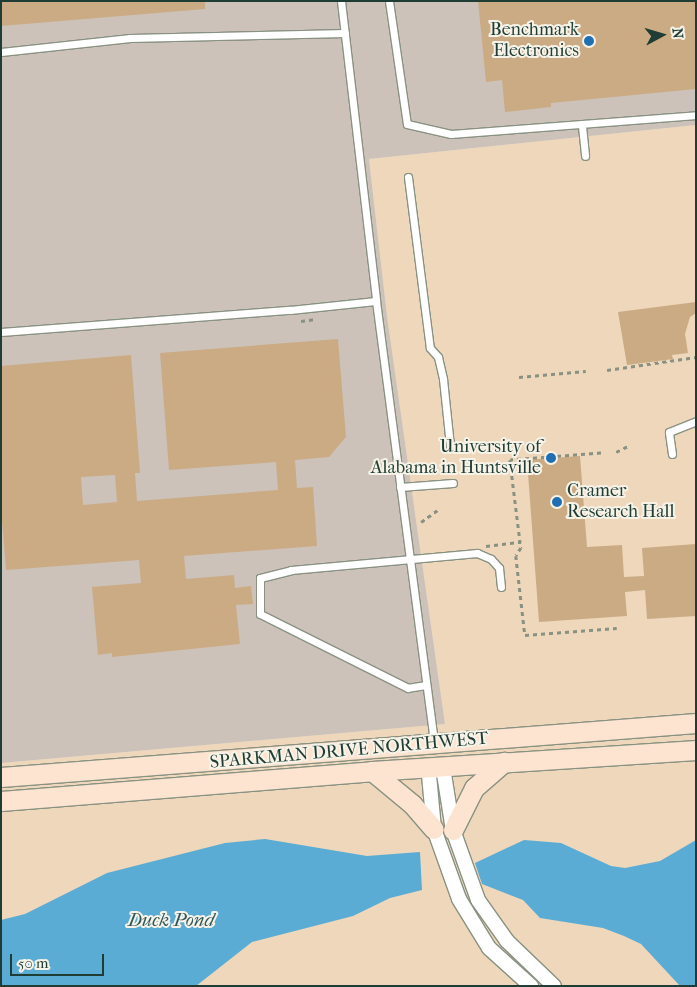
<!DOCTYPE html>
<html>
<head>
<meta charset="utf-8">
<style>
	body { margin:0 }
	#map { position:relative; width:697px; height:987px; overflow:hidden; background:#f3e6d0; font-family:"IM FELL French Canon",serif }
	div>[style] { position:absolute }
	.built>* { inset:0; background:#eed7bb }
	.industrial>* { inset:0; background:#ccc2b9 }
	.water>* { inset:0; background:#5aacd5 }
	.building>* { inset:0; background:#cbab84 }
	.path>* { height:2.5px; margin-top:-1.25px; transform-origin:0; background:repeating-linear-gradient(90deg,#899282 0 4px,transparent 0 8px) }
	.roads { filter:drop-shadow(1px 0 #899282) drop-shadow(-1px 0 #899282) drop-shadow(0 1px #899282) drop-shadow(0 -1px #899282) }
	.lane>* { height:7px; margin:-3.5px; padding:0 3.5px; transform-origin:3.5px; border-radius:3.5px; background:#fff }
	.street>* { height:14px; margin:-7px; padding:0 7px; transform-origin:7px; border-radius:7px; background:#fff }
	.secondary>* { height:19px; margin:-9.5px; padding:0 9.5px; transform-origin:9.5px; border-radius:9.5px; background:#fde4d0 }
	.dots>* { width:14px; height:14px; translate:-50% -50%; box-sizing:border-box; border:2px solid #f7f3e8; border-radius:50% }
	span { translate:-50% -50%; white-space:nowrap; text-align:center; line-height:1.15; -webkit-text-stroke:4px #f7f3e8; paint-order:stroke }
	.poi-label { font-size:18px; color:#1f3d34 }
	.right { translate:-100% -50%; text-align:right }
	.left { translate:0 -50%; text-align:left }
	.street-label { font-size:18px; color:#1f3d34 }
	.water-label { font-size:19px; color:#2e595c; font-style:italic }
	.frame { position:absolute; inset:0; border:2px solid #1f3d34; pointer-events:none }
	.north { position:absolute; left:637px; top:10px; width:50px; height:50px; -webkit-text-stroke:4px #f7f3e8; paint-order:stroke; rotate:84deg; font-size:14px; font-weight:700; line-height:20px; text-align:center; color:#1f3d34 }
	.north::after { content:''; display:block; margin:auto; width:18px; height:22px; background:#1f3d34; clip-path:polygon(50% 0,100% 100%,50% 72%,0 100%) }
	.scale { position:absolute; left:10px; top:954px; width:94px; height:22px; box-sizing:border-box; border:2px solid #1f3d34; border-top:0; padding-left:6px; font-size:15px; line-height:18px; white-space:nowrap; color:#1f3d34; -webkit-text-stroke:4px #f7f3e8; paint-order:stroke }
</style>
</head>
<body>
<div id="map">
	<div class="built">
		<div style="clip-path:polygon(696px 125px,696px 986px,1px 986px,1px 763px,445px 724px,387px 316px,369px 159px)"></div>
	</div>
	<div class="industrial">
		<div style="clip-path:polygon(1px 1px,696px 1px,696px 125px,369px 159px,387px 316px,445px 724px,1px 763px)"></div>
	</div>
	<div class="water">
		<div style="clip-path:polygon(265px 839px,367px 856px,420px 852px,422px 890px,390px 898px,353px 916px,252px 942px,196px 986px,1px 986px,1px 920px,25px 914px,107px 873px,225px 843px)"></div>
		<div style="clip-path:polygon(524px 840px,561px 843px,611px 866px,625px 868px,660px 861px,696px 840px,696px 986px,680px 986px,641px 944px,624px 936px,603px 928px,540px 918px,523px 900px,482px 884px,475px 863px)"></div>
	</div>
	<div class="building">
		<div style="clip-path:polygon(1px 1px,205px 1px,205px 9px,1px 26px)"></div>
		<div style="clip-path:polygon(478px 1px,696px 1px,696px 89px,551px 103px,551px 107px,505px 112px,502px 80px,486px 82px)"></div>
		<div style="clip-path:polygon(696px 302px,696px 313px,690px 317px,685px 334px,688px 353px,672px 355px,673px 359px,627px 365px,618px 312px)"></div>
		<div style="clip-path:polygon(evenodd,338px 339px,346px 437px,329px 457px,295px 460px,297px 488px,313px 487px,317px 546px,184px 556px,186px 579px,234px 575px,235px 588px,251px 586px,253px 604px,236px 605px,240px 644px,112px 657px,112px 653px,98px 655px,92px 587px,141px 583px,139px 560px,6px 570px,1px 508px,1px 366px,131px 355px,140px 473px,135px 473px,137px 501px,278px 490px,276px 462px,169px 470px,160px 353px,338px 339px,115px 475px,117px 502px,83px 505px,81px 477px,115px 475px)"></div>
		<div style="clip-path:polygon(580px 456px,587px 547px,622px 545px,624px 577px,644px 576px,642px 548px,696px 544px,696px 616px,647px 619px,645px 590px,625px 592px,627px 616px,539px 622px,527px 460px)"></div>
	</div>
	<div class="path">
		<div style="left:301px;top:321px;width:15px;rotate:-8deg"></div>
		<div style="left:607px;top:370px;width:90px;rotate:-8.3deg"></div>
		<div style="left:519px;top:377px;width:67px;rotate:-5.1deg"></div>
		<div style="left:616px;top:452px;width:13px;rotate:-27deg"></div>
		<div style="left:601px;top:453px;width:91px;rotate:175.6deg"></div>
		<div style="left:510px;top:460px;width:89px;rotate:82.9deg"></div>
		<div style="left:521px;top:548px;width:9px;rotate:122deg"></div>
		<div style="left:516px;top:556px;width:80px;rotate:83.5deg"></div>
		<div style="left:525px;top:635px;width:92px;rotate:-4.4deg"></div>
		<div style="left:421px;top:522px;width:22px;rotate:-36deg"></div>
		<div style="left:486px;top:546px;width:35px;rotate:-7deg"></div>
	</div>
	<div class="roads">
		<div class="lane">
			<div style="left:341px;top:1px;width:302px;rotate:83.3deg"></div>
			<div style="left:376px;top:301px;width:446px;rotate:82.5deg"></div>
			<div style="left:389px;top:1px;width:124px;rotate:81.7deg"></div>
			<div style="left:407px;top:124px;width:45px;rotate:12.8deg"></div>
			<div style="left:451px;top:134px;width:246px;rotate:-4.4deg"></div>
			<div style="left:1px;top:52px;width:130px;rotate:-6.2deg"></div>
			<div style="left:130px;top:38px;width:215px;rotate:-1.3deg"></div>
			<div style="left:582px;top:126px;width:30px;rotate:84deg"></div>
			<div style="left:408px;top:177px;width:172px;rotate:82.7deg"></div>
			<div style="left:430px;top:348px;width:12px;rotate:48deg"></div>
			<div style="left:438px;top:357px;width:23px;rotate:77deg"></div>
			<div style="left:443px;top:379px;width:67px;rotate:84deg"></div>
			<div style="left:1px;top:332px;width:290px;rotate:-4.4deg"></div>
			<div style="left:290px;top:310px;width:86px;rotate:-6deg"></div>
			<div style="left:672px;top:454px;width:22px;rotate:-98deg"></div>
			<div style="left:669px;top:432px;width:29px;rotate:-22deg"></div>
			<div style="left:400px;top:487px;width:53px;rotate:-4.3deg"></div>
			<div style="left:426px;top:685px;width:18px;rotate:171deg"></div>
			<div style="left:408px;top:688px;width:165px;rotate:-153.4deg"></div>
			<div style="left:260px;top:614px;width:36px;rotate:-90deg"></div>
			<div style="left:260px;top:578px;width:32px;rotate:-14deg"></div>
			<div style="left:291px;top:570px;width:187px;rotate:-5.2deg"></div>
			<div style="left:477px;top:553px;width:15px;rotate:23deg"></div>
			<div style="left:491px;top:559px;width:12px;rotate:48deg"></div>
			<div style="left:499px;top:568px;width:19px;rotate:84deg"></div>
		</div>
		<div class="street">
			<div style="left:436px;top:767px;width:11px;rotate:41deg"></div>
			<div style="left:444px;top:774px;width:57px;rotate:80.9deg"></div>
			<div style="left:453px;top:830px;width:74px;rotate:70.3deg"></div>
			<div style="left:478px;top:900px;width:50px;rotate:54.7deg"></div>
			<div style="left:507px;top:941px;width:65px;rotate:43.8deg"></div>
			<div style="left:436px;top:767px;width:11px;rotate:131deg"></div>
			<div style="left:429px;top:775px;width:54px;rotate:84.7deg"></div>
			<div style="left:434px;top:829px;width:74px;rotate:70.3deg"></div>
			<div style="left:459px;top:899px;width:57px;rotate:58.5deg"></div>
			<div style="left:489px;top:948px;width:57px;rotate:42.1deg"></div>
		</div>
		<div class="secondary">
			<div style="left:372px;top:771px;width:52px;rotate:39.5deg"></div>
			<div style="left:412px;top:804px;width:33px;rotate:49deg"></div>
			<div style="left:1px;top:777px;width:697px;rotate:-4.44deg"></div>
			<div style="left:1px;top:801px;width:372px;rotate:-4.6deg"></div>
			<div style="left:372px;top:771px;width:325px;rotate:-3.7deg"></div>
			<div style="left:453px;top:830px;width:47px;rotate:-63.4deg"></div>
			<div style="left:474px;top:788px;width:40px;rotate:-41deg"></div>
		</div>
	</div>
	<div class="dots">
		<div style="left:589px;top:41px;background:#1f6fb2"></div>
		<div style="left:551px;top:458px;background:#1f6fb2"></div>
		<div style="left:557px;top:502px;background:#1f6fb2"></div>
	</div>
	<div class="poi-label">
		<span class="right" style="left:579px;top:41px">Benchmark<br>Electronics</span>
		<span class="right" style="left:541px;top:458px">University of<br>Alabama in Huntsville</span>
		<span class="left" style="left:567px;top:502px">Cramer<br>Research Hall</span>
	</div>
	<div class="street-label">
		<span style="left:349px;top:751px;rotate:-5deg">SPARKMAN DRIVE NORTHWEST</span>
	</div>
	<div class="water-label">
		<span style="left:171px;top:921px">Duck Pond</span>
	</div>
	<div class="frame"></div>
	<div class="north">N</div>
	<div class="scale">50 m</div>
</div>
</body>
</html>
